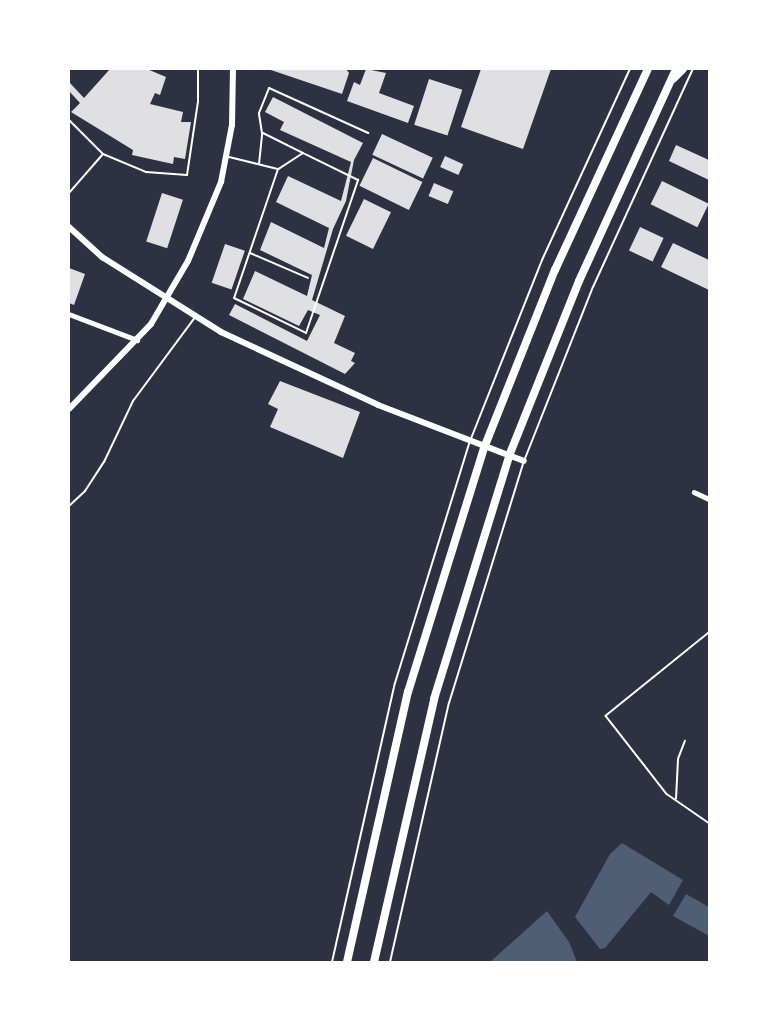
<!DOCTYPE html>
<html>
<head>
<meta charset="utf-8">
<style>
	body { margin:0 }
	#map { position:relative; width:778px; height:1031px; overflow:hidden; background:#2d3142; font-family:Barlow,sans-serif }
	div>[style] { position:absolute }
	.water>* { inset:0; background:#4f5d75 }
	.building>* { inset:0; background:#e0e0e3; transform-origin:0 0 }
	.path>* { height:1.5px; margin:-0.75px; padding:0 0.75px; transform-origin:0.75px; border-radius:0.75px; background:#fff }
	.service>* { height:2px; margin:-1px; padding:0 1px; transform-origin:1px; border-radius:1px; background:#fff }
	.minor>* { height:4.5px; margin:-2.25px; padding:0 2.25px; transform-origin:2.25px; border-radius:2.25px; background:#fff }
	.tertiary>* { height:6px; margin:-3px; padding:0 3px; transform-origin:3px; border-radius:3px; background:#fff }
	.primary>* { height:8px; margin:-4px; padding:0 4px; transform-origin:4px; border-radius:4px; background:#fff }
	span { translate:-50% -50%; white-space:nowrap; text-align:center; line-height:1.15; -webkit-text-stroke:4.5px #fff; paint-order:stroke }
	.frame { position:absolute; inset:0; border:70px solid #fff; pointer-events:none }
</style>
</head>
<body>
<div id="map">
	<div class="water">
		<div style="clip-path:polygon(622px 843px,683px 880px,669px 905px,651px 892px,605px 948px,600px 949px,575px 917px,610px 854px)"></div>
		<div style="clip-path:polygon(686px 894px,709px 907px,709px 936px,673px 916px)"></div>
		<div style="clip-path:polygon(547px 911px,569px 942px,577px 962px,490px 962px)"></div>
	</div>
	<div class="building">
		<div style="clip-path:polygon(110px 69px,147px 69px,166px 77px,160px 95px,155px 93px,150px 104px,183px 112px,181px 122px,191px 122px,185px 159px,174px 157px,173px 164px,132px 155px,133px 150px,71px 112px,80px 103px,69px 91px,69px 82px,84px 98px)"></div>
		<div style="clip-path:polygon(268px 69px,346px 69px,349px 73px,342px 94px)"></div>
		<div style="clip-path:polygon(366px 69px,386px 73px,379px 93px,414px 106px,408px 123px,347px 101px,354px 82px,360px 85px)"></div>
		<div style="clip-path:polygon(481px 69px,551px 69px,523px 149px,461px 127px)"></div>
		<div style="left:429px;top:79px;width:35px;height:48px;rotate:18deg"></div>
		<div style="clip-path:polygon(273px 97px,363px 143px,354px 160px,346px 201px,333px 229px,312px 300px,345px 316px,334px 343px,355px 353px,351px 361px,355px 363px,345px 374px,229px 315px,235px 304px,307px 341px,320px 315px,308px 310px,299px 326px,243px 299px,255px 271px,307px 296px,312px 275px,260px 250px,271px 222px,324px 248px,329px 228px,276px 202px,288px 176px,341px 201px,351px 162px,280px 130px,284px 122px,265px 112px)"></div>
		<div style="left:382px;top:134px;width:56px;height:23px;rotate:25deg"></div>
		<div style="clip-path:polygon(676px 145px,709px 160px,709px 180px,669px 161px)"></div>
		<div style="left:445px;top:156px;width:20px;height:12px;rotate:24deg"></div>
		<div style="left:373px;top:158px;width:55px;height:31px;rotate:26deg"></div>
		<div style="left:662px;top:181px;width:52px;height:26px;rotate:26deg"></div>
		<div style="left:434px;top:183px;width:21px;height:14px;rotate:23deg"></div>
		<div style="left:162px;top:193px;width:22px;height:51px;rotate:18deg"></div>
		<div style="left:364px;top:199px;width:30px;height:41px;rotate:26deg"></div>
		<div style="left:640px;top:227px;width:26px;height:26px;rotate:25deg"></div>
		<div style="clip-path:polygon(673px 243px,709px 260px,709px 290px,661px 267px)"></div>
		<div style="left:225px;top:244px;width:21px;height:41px;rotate:19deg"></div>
		<div style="clip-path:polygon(69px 268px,85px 274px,74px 305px,69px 303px)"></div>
		<div style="clip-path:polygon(280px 381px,360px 412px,343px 458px,270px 427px,278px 409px,268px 404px)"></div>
	</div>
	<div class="path">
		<div style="left:709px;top:633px;width:132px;rotate:141.1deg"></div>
		<div style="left:606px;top:716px;width:99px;rotate:52deg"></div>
		<div style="left:667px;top:794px;width:51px;rotate:34.6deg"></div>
		<div style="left:676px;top:799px;width:40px;rotate:-87.1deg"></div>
		<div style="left:678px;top:759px;width:19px;rotate:-69deg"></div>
	</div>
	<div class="service">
		<div style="left:69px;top:120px;width:48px;rotate:45deg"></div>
		<div style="left:103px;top:154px;width:52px;rotate:131.1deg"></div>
		<div style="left:263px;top:133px;width:45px;rotate:26.6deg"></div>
		<div style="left:103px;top:154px;width:47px;rotate:22.7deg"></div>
		<div style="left:146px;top:172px;width:41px;rotate:4.2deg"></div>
		<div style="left:187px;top:175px;width:75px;rotate:-81.5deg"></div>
		<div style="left:198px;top:101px;width:32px;rotate:-90deg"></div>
		<div style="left:229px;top:157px;width:50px;rotate:13.8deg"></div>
		<div style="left:278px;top:169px;width:136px;rotate:108.8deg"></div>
		<div style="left:234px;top:298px;width:80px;rotate:25.9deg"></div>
		<div style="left:306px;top:333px;width:162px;rotate:-71.2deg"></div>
		<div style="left:358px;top:180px;width:61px;rotate:-153.9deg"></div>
		<div style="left:303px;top:153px;width:30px;rotate:147deg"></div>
		<div style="left:259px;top:164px;width:31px;rotate:-84deg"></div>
		<div style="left:262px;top:133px;width:20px;rotate:-99deg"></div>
		<div style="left:259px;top:113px;width:27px;rotate:-68deg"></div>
		<div style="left:269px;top:88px;width:109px;rotate:24.4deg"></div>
		<div style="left:250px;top:253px;width:63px;rotate:23.3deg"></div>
		<div style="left:69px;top:506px;width:22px;rotate:-43deg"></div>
		<div style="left:85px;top:491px;width:35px;rotate:-57deg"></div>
		<div style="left:104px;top:462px;width:68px;rotate:-64.6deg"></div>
		<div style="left:133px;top:401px;width:106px;rotate:-53.5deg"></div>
		<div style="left:332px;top:962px;width:286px;rotate:-77.3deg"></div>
		<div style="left:395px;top:683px;width:253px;rotate:-72.8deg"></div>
		<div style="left:470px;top:441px;width:195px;rotate:-68.3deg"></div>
		<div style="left:542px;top:260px;width:210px;rotate:-65.3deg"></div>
		<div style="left:390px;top:962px;width:266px;rotate:-77.2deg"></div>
		<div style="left:449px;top:703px;width:253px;rotate:-72.8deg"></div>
		<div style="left:524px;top:461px;width:187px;rotate:-68.4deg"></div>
		<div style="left:593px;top:287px;width:240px;rotate:-65.4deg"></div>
	</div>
	<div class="minor">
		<div style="left:69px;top:314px;width:73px;rotate:20.9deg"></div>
		<div style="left:694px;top:492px;width:17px;rotate:25deg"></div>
	</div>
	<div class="tertiary">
		<div style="left:69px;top:227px;width:45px;rotate:42.3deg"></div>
		<div style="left:102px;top:257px;width:141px;rotate:32.2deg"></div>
		<div style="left:221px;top:332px;width:173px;rotate:24.9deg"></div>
		<div style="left:378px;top:405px;width:156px;rotate:21deg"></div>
		<div style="left:69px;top:409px;width:118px;rotate:-46deg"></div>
		<div style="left:151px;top:324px;width:73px;rotate:-59.6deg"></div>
		<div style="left:188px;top:261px;width:86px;rotate:-67.3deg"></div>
		<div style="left:221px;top:182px;width:58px;rotate:-79.1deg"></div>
		<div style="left:232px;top:125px;width:56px;rotate:-89deg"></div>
	</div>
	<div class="primary">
		<div style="left:673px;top:79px;width:14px;rotate:-45deg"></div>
		<div style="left:347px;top:962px;width:277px;rotate:-77.3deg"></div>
		<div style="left:408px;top:692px;width:256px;rotate:-72.7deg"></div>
		<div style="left:484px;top:448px;width:192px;rotate:-68.3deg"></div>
		<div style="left:555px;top:270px;width:221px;rotate:-65.2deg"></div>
		<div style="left:374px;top:962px;width:270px;rotate:-77.1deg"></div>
		<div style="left:434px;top:699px;width:254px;rotate:-72.8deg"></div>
		<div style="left:509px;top:456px;width:188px;rotate:-68.2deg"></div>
		<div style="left:579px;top:281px;width:233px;rotate:-65.4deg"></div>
	</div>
	<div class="frame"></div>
</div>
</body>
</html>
